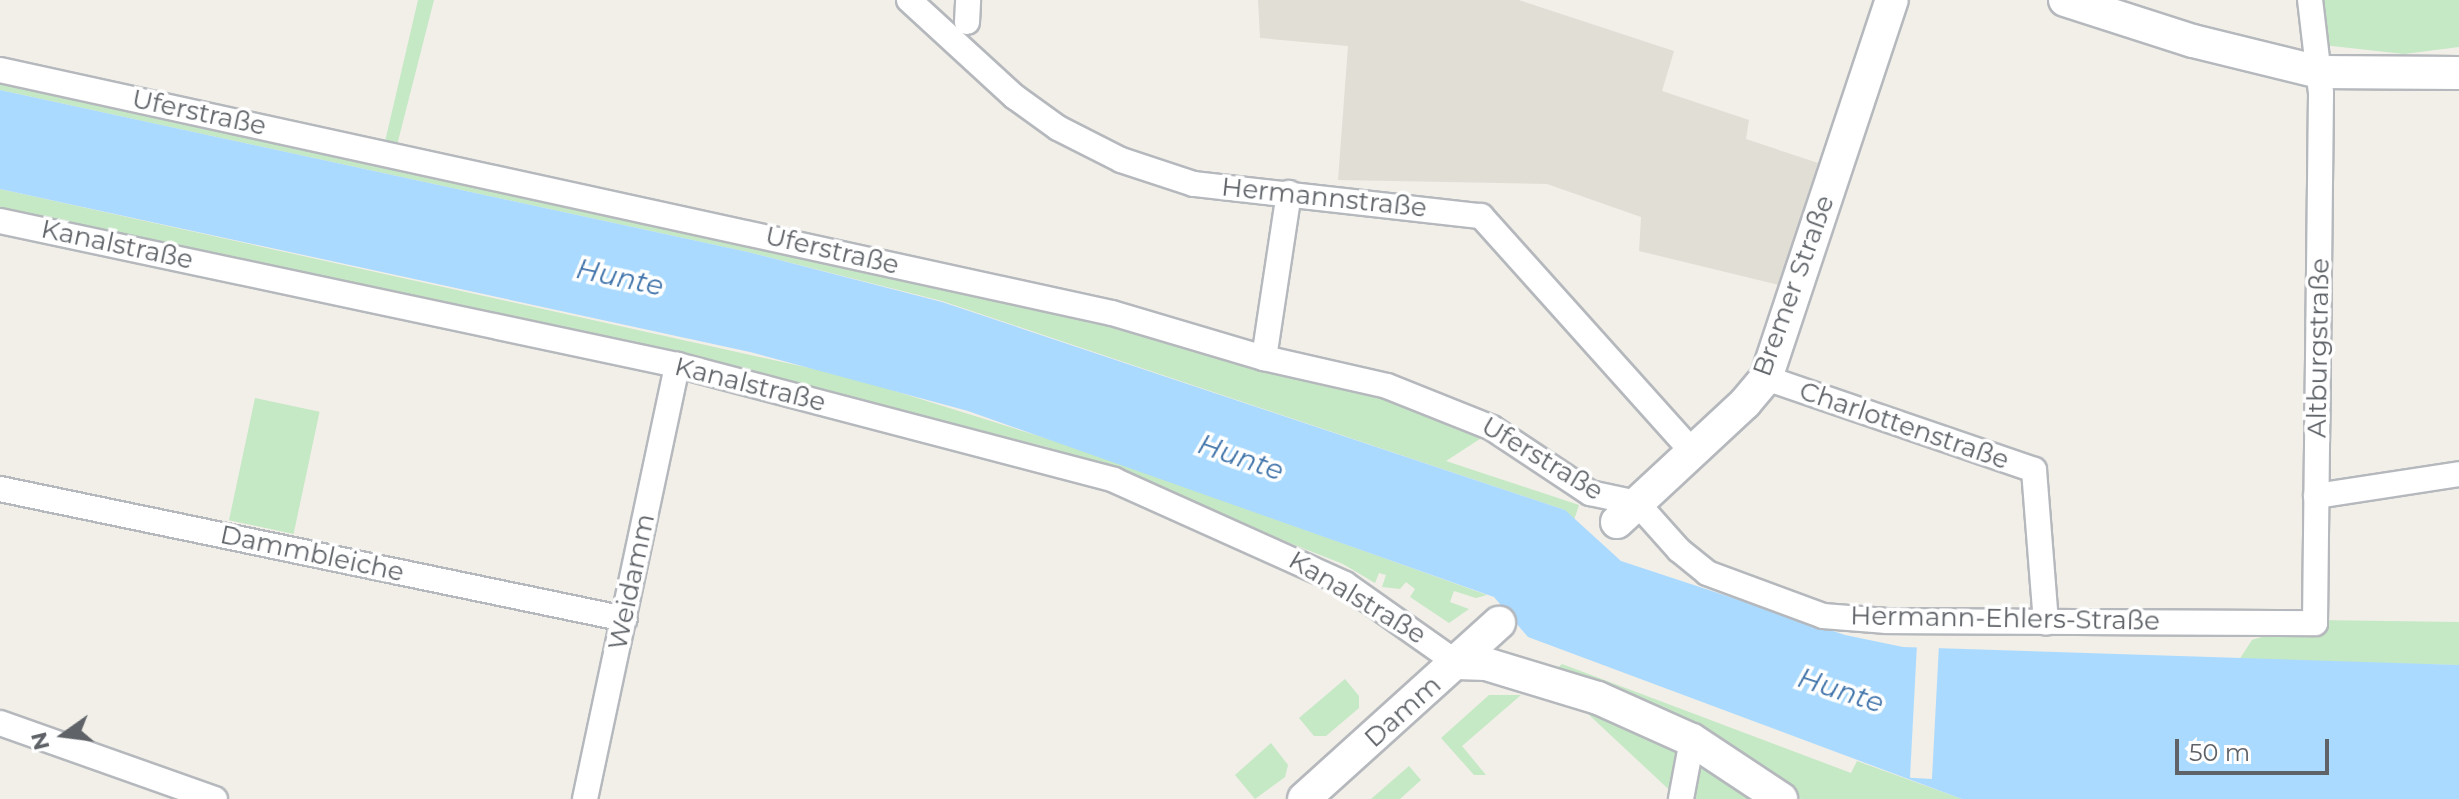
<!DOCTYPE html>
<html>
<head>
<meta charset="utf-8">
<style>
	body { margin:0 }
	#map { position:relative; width:2459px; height:799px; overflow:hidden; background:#f1efe8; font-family:Montserrat,sans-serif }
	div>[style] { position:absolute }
	.education>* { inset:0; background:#e1ded6 }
	.green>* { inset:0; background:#c5e8c5; transform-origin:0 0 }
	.water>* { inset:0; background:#aadaff }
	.pier>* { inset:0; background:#f1efe8; transform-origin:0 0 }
	.roads { filter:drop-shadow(2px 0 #b5b8bc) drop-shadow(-2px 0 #b5b8bc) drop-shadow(0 2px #b5b8bc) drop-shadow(0 -2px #b5b8bc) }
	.street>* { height:24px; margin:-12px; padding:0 12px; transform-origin:12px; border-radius:12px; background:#fff }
	.secondary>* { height:32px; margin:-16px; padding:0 16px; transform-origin:16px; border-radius:16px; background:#fff }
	span { translate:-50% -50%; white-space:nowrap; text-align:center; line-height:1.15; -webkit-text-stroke:7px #fff; paint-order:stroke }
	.street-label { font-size:26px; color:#5f6368 }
	.water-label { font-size:28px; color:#4174aa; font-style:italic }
	.north { position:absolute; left:24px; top:695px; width:80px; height:80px; -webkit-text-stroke:6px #fff; paint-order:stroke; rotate:256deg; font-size:22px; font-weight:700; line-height:32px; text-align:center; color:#5f6368 }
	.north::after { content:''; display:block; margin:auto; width:28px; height:36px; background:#5f6368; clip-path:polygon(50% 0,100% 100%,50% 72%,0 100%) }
	.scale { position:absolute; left:2175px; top:739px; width:154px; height:36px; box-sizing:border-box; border:4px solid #5f6368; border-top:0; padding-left:10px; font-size:24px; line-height:28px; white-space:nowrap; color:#5f6368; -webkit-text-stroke:6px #fff; paint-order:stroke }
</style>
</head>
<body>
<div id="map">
	<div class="education">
		<div style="clip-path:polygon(1258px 0,1519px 0,1674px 51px,1662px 91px,1749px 120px,1746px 139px,1818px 163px,1779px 285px,1639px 251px,1641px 217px,1547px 184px,1338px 180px,1348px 46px,1260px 38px)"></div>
	</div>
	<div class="green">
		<div style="clip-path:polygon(418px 0,434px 0,396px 149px,384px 146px)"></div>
		<div style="clip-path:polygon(2316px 0,2459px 0,2459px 47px,2404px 54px,2323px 45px)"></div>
		<div style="clip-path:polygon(0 75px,1109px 321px,1450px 414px,1489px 433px,1446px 461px,1579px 505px,1574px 520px,1568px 519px,1565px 510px,942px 301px,748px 252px,0 90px)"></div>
		<div style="clip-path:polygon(0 189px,850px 377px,1074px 447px,1487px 595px,1476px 598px,1454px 591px,1450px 602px,1469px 609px,1449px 623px,1410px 597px,1415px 589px,1406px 582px,1400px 589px,1382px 587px,1386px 575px,1379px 573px,1375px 583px,1343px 564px,1047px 447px,681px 357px,0 210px)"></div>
		<div style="left:255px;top:398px;width:66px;height:125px;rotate:12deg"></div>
		<div style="clip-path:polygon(2316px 620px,2459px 622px,2459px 665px,2239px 660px,2252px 640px)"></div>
		<div style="clip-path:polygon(1562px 664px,1851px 773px,1857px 761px,1962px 799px,1801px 799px,1722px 747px,1552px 673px)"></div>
		<div style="clip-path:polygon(1345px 679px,1359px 696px,1359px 708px,1326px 736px,1314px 736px,1299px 718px)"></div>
		<div style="clip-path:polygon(1489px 695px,1521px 695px,1462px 746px,1486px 775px,1474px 775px,1441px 738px)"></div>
		<div style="clip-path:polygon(1593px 707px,1660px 737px,1756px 799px,1679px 799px,1587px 713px)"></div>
		<div style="clip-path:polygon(1271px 743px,1288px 765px,1285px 777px,1255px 799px,1235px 775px)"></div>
		<div style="clip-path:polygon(1409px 766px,1421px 780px,1400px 799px,1371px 799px)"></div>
	</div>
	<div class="water">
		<div style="clip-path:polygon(0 90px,748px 252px,942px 302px,1565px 510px,1621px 561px,1845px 635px,1903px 647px,2459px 665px,2459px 799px,1962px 799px,1528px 637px,1494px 597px,968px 411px,750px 352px,0 189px)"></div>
	</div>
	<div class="pier">
		<div style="left:1917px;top:644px;width:22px;height:134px;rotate:3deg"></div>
	</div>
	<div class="roads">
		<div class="street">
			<div style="left:909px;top:0;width:144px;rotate:42.5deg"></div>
			<div style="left:1015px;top:97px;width:53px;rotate:35.8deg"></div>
			<div style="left:1058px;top:128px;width:71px;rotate:26.9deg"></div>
			<div style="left:1121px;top:160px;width:77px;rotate:18.2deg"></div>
			<div style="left:1194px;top:184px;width:289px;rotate:6.4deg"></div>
			<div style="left:1481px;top:216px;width:317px;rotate:48.1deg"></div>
			<div style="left:967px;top:22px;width:22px;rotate:-87deg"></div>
			<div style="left:0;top:70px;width:1138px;rotate:12.33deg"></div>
			<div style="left:1112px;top:313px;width:159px;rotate:16.5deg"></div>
			<div style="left:1264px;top:358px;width:126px;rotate:12.8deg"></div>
			<div style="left:1387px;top:386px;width:113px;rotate:21.8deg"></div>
			<div style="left:1492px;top:428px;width:118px;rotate:33.6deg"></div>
			<div style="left:1590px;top:493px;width:48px;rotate:12deg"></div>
			<div style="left:1637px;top:503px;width:63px;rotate:48.2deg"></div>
			<div style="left:1679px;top:550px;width:36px;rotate:39deg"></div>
			<div style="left:1707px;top:573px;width:124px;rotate:20.3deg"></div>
			<div style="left:1823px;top:616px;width:64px;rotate:4.5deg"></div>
			<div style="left:1887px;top:621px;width:428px;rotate:0.3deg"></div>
			<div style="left:2315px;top:623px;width:530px;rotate:-89.35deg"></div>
			<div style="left:2321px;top:93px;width:94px;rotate:-96.7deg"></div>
			<div style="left:0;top:221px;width:692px;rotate:12.01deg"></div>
			<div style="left:677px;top:365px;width:452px;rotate:14.7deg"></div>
			<div style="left:1114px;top:480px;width:253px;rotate:24.2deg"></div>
			<div style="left:1345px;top:584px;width:137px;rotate:35.2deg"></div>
			<div style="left:1264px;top:358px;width:167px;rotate:-81.4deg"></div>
			<div style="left:1766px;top:378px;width:283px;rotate:18.9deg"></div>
			<div style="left:2034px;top:470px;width:153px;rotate:85.5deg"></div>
			<div style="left:0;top:489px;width:638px;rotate:11.75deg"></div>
			<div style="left:2316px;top:496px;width:145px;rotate:-8.7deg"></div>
			<div style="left:0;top:723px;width:228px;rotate:19.5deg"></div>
			<div style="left:585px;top:799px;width:444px;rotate:-78deg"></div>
			<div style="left:1681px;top:799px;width:60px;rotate:-79.4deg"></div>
		</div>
		<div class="secondary">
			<div style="left:2065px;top:0;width:134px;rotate:17.8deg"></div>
			<div style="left:2193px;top:41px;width:130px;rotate:13.8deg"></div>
			<div style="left:2319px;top:72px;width:140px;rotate:0.4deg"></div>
			<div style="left:1617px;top:522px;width:175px;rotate:-42.9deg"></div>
			<div style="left:1745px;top:403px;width:33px;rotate:-50deg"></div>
			<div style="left:1766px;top:378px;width:398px;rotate:-71.6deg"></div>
			<div style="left:1457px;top:663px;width:29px;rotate:2deg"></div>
			<div style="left:1486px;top:664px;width:117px;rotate:16.9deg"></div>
			<div style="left:1598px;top:698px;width:103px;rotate:24.1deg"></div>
			<div style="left:1692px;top:740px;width:107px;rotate:33.5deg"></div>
			<div style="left:1304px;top:799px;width:263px;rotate:-42.1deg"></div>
		</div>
	</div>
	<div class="street-label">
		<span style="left:199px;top:113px;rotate:12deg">Uferstraße</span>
		<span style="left:1324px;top:198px;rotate:6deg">Hermannstraße</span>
		<span style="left:117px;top:245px;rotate:12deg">Kanalstraße</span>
		<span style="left:832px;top:251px;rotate:13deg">Uferstraße</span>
		<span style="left:1794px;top:286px;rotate:-70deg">Bremer Straße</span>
		<span style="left:2319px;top:348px;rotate:-89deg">Altburgstraße</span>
		<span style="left:750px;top:385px;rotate:14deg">Kanalstraße</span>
		<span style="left:1904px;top:426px;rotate:19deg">Charlottenstraße</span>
		<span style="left:1542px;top:459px;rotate:31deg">Uferstraße</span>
		<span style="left:312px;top:554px;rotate:12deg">Dammbleiche</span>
		<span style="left:632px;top:582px;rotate:-78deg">Weidamm</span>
		<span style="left:1357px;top:598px;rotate:31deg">Kanalstraße</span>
		<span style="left:2005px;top:619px;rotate:1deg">Hermann-Ehlers-Straße</span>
		<span style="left:1403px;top:712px;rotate:-42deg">Damm</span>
	</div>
	<div class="water-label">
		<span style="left:620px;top:277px;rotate:12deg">Hunte</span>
		<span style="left:1241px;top:457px;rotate:19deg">Hunte</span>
		<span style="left:1841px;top:690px;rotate:18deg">Hunte</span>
	</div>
	<div class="north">N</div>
	<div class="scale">50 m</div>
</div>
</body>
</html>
